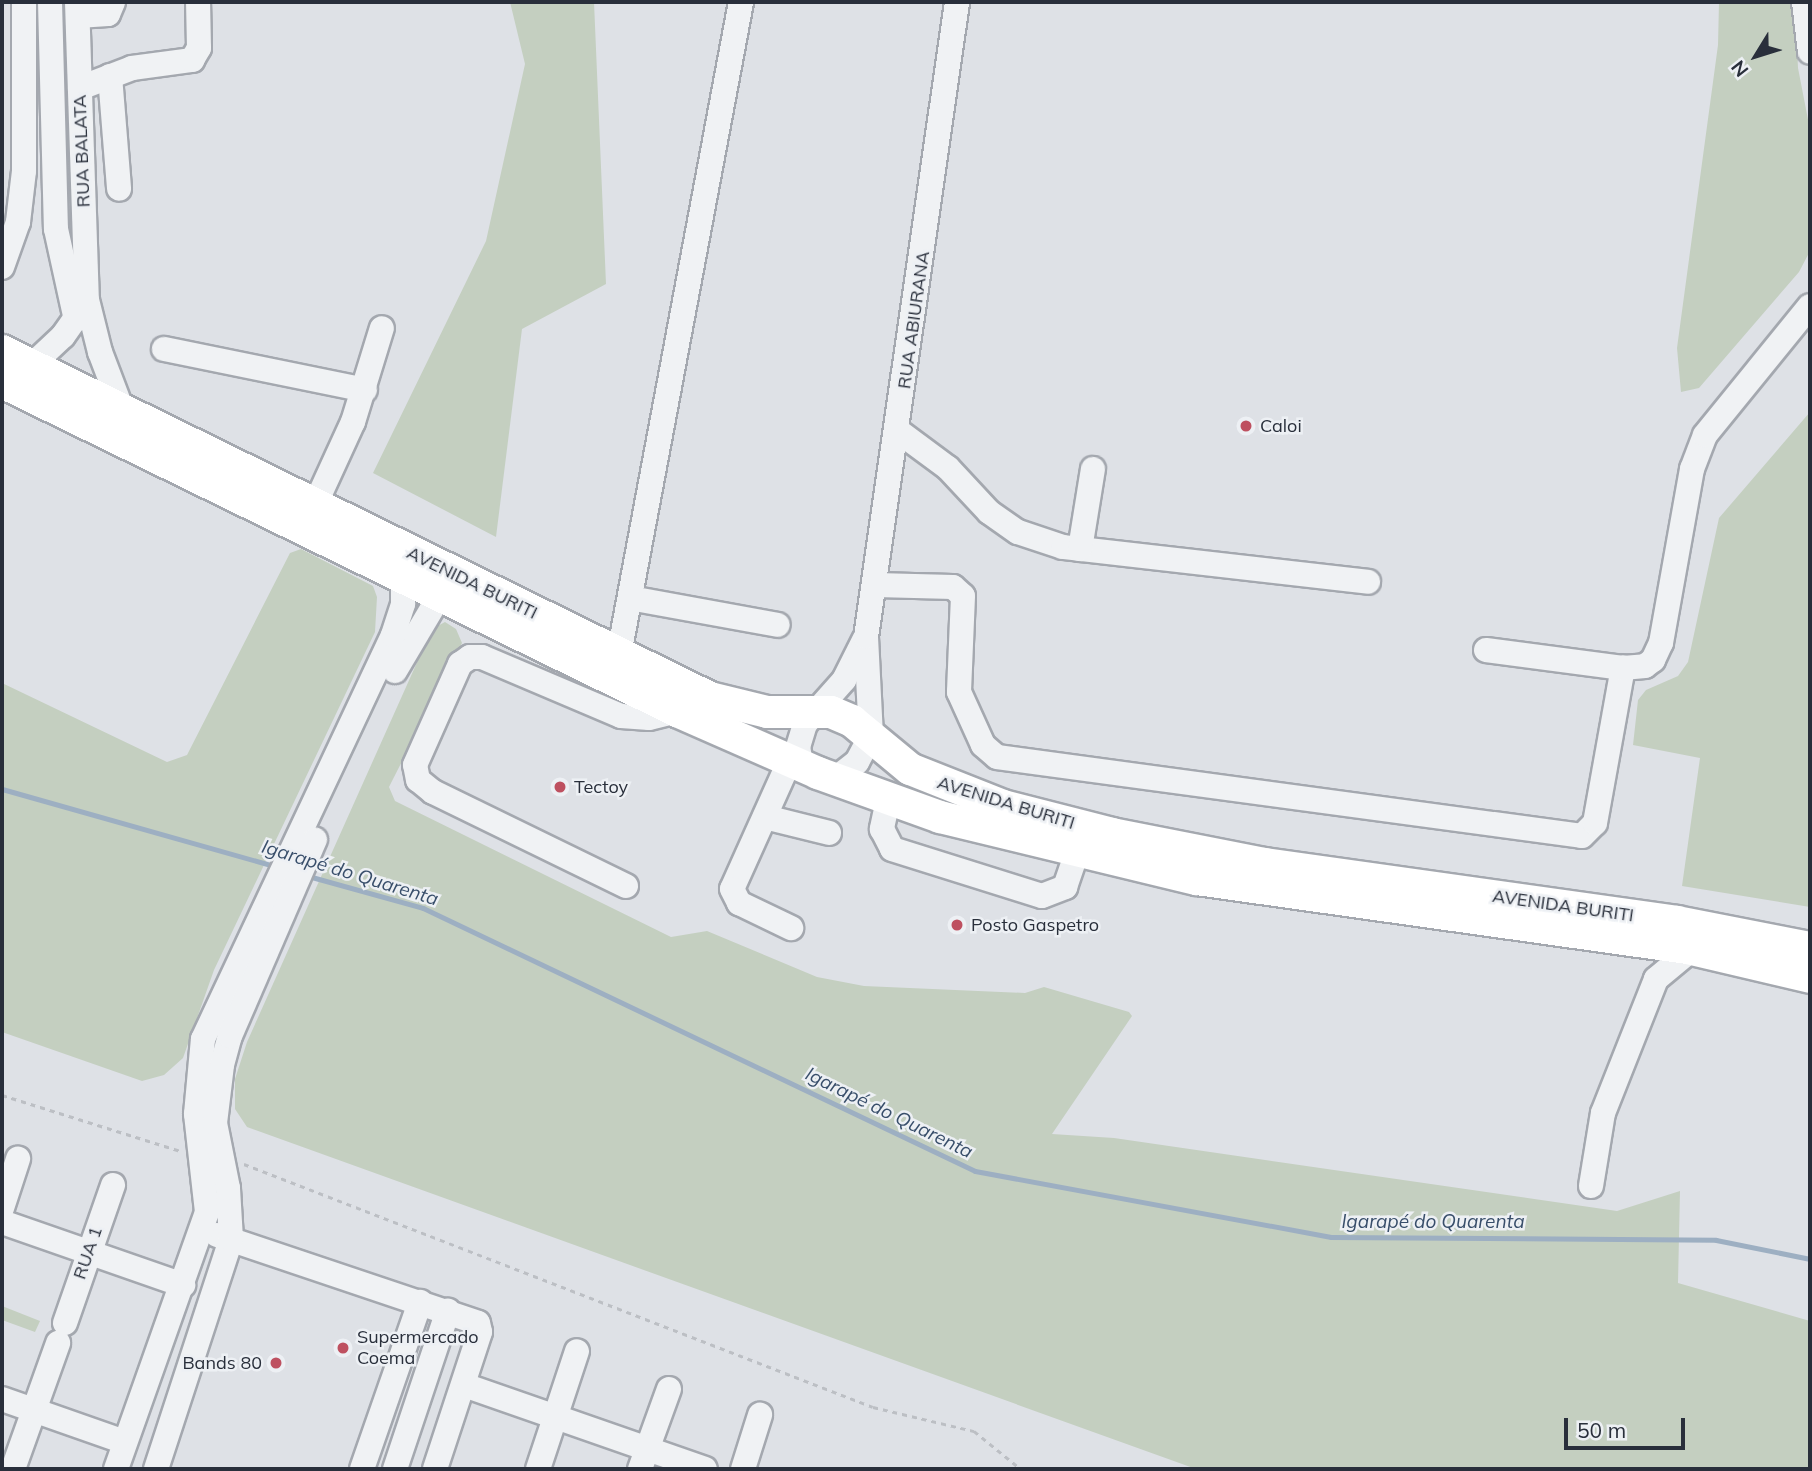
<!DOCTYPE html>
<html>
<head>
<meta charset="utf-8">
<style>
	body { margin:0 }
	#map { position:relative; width:1812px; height:1471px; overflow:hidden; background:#dee1e6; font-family:Mulish,sans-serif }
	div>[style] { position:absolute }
	.green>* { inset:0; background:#c4cfc0 }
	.stream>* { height:5px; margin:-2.5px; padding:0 2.5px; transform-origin:2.5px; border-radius:2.5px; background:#9dafc2 }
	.path>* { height:2.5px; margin-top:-1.25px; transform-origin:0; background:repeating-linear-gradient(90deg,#bcbfc4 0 5px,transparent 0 10px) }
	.roads { filter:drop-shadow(2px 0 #a4a8af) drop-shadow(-2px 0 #a4a8af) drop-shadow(0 2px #a4a8af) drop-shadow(0 -2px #a4a8af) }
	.minor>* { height:24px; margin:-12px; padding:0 12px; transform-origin:12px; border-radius:12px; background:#f0f2f4 }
	.major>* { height:32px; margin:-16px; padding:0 16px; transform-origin:16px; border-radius:16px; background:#fff }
	.dots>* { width:19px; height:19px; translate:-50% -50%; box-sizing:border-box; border:4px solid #edf0f4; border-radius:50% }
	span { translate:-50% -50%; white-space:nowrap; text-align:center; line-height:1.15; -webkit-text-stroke:5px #edf0f4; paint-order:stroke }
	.street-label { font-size:18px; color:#292f3b }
	.poi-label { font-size:18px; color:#292f3b }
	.left { translate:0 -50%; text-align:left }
	.right { translate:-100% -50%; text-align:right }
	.water-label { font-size:19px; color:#384e6a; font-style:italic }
	.frame { position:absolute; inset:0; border:4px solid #292f3b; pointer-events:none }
	.north { position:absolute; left:1721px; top:21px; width:70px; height:70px; -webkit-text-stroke:5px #edf0f4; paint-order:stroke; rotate:232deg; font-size:19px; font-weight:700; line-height:28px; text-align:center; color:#292f3b }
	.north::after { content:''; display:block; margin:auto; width:24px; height:32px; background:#292f3b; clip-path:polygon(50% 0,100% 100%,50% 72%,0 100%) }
	.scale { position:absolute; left:1564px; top:1418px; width:121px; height:32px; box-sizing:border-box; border:4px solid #292f3b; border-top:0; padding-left:9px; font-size:21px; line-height:24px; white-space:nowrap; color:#292f3b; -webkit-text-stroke:5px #edf0f4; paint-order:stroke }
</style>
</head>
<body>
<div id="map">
	<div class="green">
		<div style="clip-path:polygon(510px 2px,594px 2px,606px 284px,522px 329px,496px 537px,373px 473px,486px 241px,525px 64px)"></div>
		<div style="clip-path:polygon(1719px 2px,1795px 2px,1798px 68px,1810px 130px,1810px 251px,1799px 272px,1699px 388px,1681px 392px,1677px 348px,1718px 45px)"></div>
		<div style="clip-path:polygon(1810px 412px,1810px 907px,1682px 886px,1700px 758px,1633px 745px,1638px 700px,1646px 690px,1678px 676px,1688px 662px,1719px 518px)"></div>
		<div style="clip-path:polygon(301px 549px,373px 586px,377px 597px,375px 632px,214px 970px,183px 1058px,164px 1075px,142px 1081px,2px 1032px,2px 683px,167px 762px,187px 755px,290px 553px)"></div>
		<div style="clip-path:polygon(445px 622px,456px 629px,462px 643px,389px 787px,395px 801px,671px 937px,707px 931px,817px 977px,864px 986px,1025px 993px,1044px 987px,1129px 1012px,1132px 1016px,1052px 1134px,1114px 1138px,1617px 1211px,1680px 1191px,1678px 1283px,1810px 1321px,1810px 1469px,1196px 1469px,247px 1127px,235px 1109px,235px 1079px,247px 1042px,432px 629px)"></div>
		<div style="clip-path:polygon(2px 1306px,40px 1321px,35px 1332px,2px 1320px)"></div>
	</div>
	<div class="stream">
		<div style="left:2px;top:789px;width:284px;rotate:15.8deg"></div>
		<div style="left:308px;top:876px;width:119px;rotate:15.5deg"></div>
		<div style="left:423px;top:908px;width:611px;rotate:25.48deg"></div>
		<div style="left:975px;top:1171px;width:362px;rotate:10.5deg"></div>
		<div style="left:1331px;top:1237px;width:385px;rotate:0.4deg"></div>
		<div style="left:1716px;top:1240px;width:96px;rotate:11.4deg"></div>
	</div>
	<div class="path">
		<div style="left:2px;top:1095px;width:188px;rotate:17.4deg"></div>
		<div style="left:244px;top:1164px;width:674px;rotate:21.12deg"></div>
		<div style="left:873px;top:1407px;width:104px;rotate:13.4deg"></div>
		<div style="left:974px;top:1431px;width:60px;rotate:39deg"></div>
	</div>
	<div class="roads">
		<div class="minor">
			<div style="left:50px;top:2px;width:227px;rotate:88.5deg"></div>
			<div style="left:56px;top:229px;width:93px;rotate:77.6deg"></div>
			<div style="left:77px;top:2px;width:298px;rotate:88.1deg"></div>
			<div style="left:87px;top:300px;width:54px;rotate:76deg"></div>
			<div style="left:100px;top:352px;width:62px;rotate:69.2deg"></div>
			<div style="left:1804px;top:2px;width:50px;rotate:83.2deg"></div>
			<div style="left:78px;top:16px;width:30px;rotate:-4deg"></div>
			<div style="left:108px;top:14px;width:13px;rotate:-67deg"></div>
			<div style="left:110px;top:76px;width:113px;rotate:85.4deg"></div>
			<div style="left:80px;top:88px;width:56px;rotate:-21deg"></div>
			<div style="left:132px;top:68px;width:61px;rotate:-7.6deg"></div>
			<div style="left:192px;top:60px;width:14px;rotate:-60deg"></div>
			<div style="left:199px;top:48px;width:46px;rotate:-91.2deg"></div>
			<div style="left:2px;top:267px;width:48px;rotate:-70.4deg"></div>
			<div style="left:18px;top:222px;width:51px;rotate:-83.3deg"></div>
			<div style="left:24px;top:171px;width:169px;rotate:-90deg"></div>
			<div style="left:164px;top:349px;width:205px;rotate:11.5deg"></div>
			<div style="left:32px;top:365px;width:42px;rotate:-43.1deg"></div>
			<div style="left:63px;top:336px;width:35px;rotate:-55deg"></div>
			<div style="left:898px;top:431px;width:62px;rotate:36.5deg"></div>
			<div style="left:948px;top:468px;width:60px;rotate:47deg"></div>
			<div style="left:989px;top:512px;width:35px;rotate:35deg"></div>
			<div style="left:1018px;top:532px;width:47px;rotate:18.4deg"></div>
			<div style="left:1063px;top:547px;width:307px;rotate:6.5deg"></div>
			<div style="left:314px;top:507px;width:94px;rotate:-65.4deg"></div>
			<div style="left:353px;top:422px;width:98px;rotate:-72.9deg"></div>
			<div style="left:1080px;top:549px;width:81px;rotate:-80.8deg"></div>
			<div style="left:876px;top:585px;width:77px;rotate:1.5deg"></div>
			<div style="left:953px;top:587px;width:13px;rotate:42deg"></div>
			<div style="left:963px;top:596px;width:96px;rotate:92.4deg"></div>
			<div style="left:959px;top:692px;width:58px;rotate:65.6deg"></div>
			<div style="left:983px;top:745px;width:18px;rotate:41deg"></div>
			<div style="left:997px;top:757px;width:590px;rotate:7.69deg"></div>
			<div style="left:1582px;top:836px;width:18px;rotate:-45deg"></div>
			<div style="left:1595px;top:823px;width:158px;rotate:-79.8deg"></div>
			<div style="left:630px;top:598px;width:150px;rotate:10.3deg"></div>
			<div style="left:1486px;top:650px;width:138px;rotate:7.5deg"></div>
			<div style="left:1623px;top:668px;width:22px;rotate:-5deg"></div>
			<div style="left:1645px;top:666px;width:10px;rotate:-37deg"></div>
			<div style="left:1653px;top:660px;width:19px;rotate:-65deg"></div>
			<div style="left:1661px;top:643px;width:177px;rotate:-79.9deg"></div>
			<div style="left:1692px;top:469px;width:36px;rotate:-69deg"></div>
			<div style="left:1705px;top:435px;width:166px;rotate:-50.9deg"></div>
			<div style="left:619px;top:654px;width:663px;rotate:-79.4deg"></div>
			<div style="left:395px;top:671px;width:86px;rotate:-59.3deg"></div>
			<div style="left:790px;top:760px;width:141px;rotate:114.2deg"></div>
			<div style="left:732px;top:889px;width:16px;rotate:63deg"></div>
			<div style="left:739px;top:903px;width:58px;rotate:25.7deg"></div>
			<div style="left:801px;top:765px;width:18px;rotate:-99deg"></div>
			<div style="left:798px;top:747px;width:24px;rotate:-73deg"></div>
			<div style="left:805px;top:724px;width:59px;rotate:-48.4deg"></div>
			<div style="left:844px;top:680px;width:45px;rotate:-63.4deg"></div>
			<div style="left:835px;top:779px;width:28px;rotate:-38deg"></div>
			<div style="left:857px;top:762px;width:30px;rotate:-62deg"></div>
			<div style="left:871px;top:736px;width:99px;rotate:-92.9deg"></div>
			<div style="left:866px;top:637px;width:641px;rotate:-81.84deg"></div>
			<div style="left:888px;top:800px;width:30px;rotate:102deg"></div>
			<div style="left:882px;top:829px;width:22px;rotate:63deg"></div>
			<div style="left:892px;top:849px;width:157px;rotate:17.4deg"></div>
			<div style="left:1042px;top:896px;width:25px;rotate:-21deg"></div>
			<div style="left:1065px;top:887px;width:36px;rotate:-71deg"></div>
			<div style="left:765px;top:817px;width:66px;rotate:14deg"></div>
			<div style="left:626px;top:886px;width:215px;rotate:-154deg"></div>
			<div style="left:433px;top:792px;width:19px;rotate:-141deg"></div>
			<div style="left:418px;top:780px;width:15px;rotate:-101deg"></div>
			<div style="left:415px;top:765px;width:111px;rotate:-66deg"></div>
			<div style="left:460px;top:664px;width:12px;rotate:-35deg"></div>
			<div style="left:470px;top:657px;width:12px"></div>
			<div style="left:482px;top:657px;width:151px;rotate:23deg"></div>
			<div style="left:621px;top:716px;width:28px;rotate:4deg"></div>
			<div style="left:649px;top:718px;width:29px;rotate:-14deg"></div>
			<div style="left:1591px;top:1186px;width:74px;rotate:-80.7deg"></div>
			<div style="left:1603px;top:1113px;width:144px;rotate:-68.4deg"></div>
			<div style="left:1656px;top:979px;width:47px;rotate:-39.8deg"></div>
			<div style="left:2px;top:1208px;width:52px;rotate:-71.9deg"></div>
			<div style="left:2px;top:1222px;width:192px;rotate:19.2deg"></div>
			<div style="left:217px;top:1235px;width:275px;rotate:18.6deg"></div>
			<div style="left:478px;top:1323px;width:9px;rotate:77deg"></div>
			<div style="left:480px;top:1332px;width:144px;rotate:108.2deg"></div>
			<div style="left:65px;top:1323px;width:146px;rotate:-70.8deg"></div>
			<div style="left:464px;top:1385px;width:255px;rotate:19.2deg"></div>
			<div style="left:2px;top:1399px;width:130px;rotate:19.3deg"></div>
			<div style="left:13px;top:1469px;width:134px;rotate:-70.3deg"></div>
			<div style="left:116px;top:1469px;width:273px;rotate:-70.5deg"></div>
			<div style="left:207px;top:1212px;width:99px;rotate:-96.4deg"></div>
			<div style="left:196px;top:1114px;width:75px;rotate:-84.7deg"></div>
			<div style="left:203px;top:1039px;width:446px;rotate:-64.8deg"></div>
			<div style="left:393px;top:635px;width:33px;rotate:-72deg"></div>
			<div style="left:403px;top:604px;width:25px;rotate:-90deg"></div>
			<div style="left:156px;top:1469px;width:242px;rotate:-71.9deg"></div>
			<div style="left:231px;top:1239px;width:51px;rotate:-93.4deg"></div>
			<div style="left:228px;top:1188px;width:66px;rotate:-101.3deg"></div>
			<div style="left:215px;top:1123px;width:58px;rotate:-83.1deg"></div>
			<div style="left:222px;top:1065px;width:30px;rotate:-75deg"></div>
			<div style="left:230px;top:1036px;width:214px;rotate:-66.6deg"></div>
			<div style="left:362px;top:1469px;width:177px;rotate:-70.8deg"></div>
			<div style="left:395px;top:1469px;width:167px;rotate:-71.5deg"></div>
			<div style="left:538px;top:1469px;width:124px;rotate:-71.7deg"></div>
			<div style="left:640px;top:1469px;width:85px;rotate:-70.1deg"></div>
			<div style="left:743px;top:1469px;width:57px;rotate:-72.5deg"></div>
		</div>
		<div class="major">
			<div style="left:2px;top:351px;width:788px;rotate:26.11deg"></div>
			<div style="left:710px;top:698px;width:59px;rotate:13.8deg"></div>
			<div style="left:767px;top:712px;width:64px"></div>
			<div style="left:831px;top:712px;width:23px;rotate:23deg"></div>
			<div style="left:852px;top:721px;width:75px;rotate:39.6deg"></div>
			<div style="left:910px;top:769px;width:100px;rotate:21.7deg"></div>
			<div style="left:1003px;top:806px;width:113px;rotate:14.4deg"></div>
			<div style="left:1112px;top:834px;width:156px;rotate:11.1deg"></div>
			<div style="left:1265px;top:864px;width:416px;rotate:8deg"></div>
			<div style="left:1677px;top:922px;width:136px;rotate:11.1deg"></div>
			<div style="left:2px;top:382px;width:751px;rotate:25.98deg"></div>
			<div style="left:677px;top:711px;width:154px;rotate:23.7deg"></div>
			<div style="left:818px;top:773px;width:130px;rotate:19.8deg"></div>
			<div style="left:940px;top:817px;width:264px;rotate:13.6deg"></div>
			<div style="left:1197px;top:879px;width:500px;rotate:8deg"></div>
			<div style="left:1692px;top:949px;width:121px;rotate:13.3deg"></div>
		</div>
	</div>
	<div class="dots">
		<div style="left:1246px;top:426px;background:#be5060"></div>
		<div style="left:560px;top:787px;background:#be5060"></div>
		<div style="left:957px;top:925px;background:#be5060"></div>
		<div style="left:343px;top:1348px;background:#be5060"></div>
		<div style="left:276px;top:1363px;background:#be5060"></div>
	</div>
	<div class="street-label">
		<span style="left:82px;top:151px;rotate:-92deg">RUA BALATA</span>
		<span style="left:914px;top:320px;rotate:-82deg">RUA ABIURANA</span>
		<span style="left:472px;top:583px;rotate:26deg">AVENIDA BURITI</span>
		<span style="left:1006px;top:803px;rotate:17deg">AVENIDA BURITI</span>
		<span style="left:1563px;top:906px;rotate:8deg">AVENIDA BURITI</span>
		<span style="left:88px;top:1253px;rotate:-71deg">RUA 1</span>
	</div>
	<div class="poi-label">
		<span class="left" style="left:1260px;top:426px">Caloi</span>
		<span class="left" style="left:574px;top:787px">Tectoy</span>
		<span class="left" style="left:971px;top:925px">Posto Gaspetro</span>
		<span class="left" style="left:357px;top:1348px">Supermercado<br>Coema</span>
		<span class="right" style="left:262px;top:1363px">Bands 80</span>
	</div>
	<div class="water-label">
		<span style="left:350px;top:873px;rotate:17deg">Igarapé do Quarenta</span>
		<span style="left:889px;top:1113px;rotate:26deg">Igarapé do Quarenta</span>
		<span style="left:1433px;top:1222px">Igarapé do Quarenta</span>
	</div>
	<div class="frame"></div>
	<div class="north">N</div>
	<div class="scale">50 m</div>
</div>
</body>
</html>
